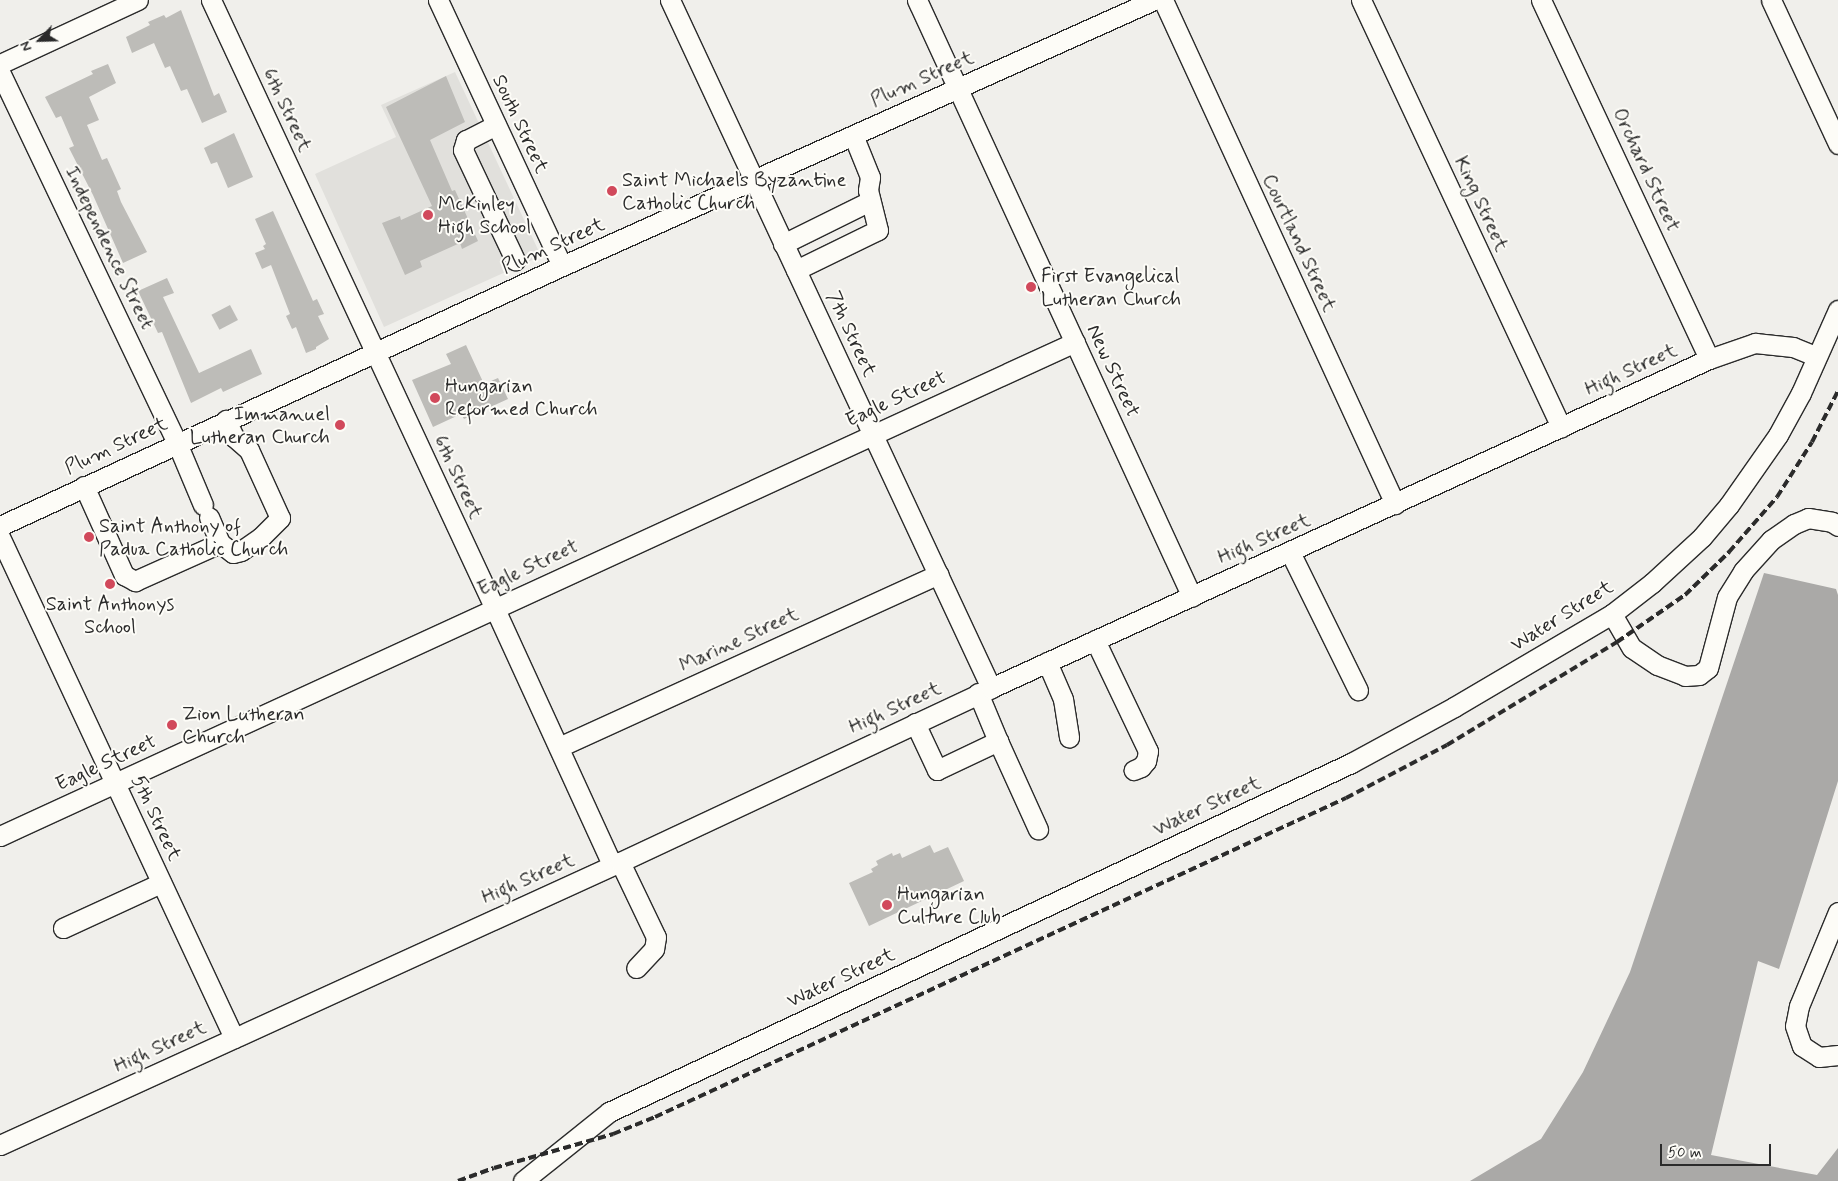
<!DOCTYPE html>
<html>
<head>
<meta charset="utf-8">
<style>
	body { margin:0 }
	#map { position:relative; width:1838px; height:1181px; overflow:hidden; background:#f0efeb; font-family:Mynerve,sans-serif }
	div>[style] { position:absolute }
	.built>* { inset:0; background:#e1e0dc }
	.water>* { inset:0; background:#aaa9a7 }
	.building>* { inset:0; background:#bdbcb8; transform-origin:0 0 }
	.roads { filter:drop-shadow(1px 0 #2b2b2b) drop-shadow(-1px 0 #2b2b2b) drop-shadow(0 1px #2b2b2b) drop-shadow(0 -1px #2b2b2b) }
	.minor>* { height:19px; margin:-9.5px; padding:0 9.5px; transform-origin:9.5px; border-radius:9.5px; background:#fdfcf7 }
	.rail>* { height:4px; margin-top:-2px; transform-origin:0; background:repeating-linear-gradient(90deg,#2b2b2b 0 8px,transparent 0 12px) }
	.dots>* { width:14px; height:14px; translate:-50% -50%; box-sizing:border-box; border:2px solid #fdfcf7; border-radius:50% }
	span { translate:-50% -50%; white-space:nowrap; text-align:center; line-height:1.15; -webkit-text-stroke:4px #fdfcf7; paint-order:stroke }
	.street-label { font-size:20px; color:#2b2b2b }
	.poi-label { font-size:20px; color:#2b2b2b }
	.left { translate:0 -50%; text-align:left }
	.right { translate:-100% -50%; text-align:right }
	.north { position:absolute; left:15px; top:15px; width:50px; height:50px; -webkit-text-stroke:4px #fdfcf7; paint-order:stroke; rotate:246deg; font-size:14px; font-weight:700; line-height:20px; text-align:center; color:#2b2b2b }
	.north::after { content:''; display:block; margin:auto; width:18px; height:22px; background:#2b2b2b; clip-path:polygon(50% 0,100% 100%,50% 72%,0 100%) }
	.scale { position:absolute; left:1660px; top:1144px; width:111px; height:22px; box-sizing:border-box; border:2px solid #2b2b2b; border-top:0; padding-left:6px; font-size:15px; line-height:18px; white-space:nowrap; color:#2b2b2b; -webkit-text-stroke:4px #fdfcf7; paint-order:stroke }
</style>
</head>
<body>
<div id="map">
	<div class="built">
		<div style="clip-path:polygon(455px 72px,541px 256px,384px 327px,315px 174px,396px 137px,381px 105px)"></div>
	</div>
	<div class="water">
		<div style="clip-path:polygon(1764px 573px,1836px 589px,1838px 595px,1838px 781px,1779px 969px,1758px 961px,1711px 1155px,1817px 1175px,1838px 1148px,1838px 1181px,1470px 1181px,1541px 1139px,1583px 1072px,1630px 972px)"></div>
	</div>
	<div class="building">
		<div style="clip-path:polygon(181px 10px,214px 96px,219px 93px,227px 112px,202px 123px,187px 89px,181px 91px,170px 66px,165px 68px,154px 43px,132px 53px,126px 37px,150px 25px,148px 22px,164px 15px,166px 18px)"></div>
		<div style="clip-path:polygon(108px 64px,116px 83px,89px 97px,99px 120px,87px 125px,102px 160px,107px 158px,121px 189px,117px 191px,121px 202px,147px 252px,123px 263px,93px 195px,69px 148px,74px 146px,61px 116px,56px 118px,45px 97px,93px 74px,91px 71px)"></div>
		<div style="clip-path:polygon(446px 76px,465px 122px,430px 140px,452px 191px,455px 190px,478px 241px,462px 249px,460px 243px,420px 261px,422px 267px,405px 275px,382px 223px,400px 216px,401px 220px,432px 206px,386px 107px)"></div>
		<div style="clip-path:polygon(234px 133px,253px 177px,228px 188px,217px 162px,211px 164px,204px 148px)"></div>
		<div style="clip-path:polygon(273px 211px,313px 301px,317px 299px,324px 314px,318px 316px,329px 339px,316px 347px,316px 349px,306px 353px,296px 327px,292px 329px,286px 316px,290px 314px,271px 265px,262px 269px,255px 253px,265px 249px,263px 246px,266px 244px,255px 219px)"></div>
		<div style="clip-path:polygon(167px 278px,174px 293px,163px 297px,199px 373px,251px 349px,262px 374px,223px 392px,221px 388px,191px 403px,162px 332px,158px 333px,138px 291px)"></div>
		<div style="left:230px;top:305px;width:17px;height:21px;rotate:62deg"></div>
		<div style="clip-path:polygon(466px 345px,484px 384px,498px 378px,508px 399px,464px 419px,461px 414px,433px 427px,412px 380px,451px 364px,446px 354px)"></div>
		<div style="clip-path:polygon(930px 845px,934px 853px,948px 847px,964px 881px,869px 926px,849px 883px,873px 872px,871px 869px,878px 865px,876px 861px,892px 853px,893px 856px,900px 853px,902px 858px)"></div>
	</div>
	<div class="roads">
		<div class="minor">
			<div style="left:211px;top:0;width:672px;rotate:65deg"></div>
			<div style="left:495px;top:609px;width:281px;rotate:65.4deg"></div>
			<div style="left:438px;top:0;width:293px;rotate:65deg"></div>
			<div style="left:670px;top:0;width:759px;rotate:64.99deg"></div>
			<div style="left:917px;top:0;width:657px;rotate:65.27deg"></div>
			<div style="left:1163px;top:0;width:555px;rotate:65.28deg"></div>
			<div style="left:1361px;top:0;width:472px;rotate:64.9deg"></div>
			<div style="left:1541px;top:0;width:396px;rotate:64.9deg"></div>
			<div style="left:1771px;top:0;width:159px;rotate:65deg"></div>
			<div style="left:0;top:64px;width:152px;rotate:-24.9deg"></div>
			<div style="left:0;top:72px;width:411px;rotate:64.5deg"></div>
			<div style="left:177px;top:443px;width:67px;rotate:67.2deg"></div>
			<div style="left:496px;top:125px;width:34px;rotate:153deg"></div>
			<div style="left:466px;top:140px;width:10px;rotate:107deg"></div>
			<div style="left:463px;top:150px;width:122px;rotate:64.7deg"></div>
			<div style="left:783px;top:244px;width:97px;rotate:-26.3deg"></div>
			<div style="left:796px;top:270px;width:91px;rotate:-26deg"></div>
			<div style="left:878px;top:230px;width:41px;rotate:-104deg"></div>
			<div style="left:868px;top:190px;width:13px;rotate:-81deg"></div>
			<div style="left:870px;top:177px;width:45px;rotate:-112deg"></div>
			<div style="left:84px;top:486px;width:98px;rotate:65.8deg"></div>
			<div style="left:124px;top:575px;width:13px;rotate:29deg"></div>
			<div style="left:135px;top:581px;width:93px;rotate:-24.1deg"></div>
			<div style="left:220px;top:543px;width:28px;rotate:-113deg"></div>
			<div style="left:0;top:526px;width:619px;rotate:-24.83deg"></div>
			<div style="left:562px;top:266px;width:649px;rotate:-24.2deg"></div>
			<div style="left:0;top:537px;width:553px;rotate:64.96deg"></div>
			<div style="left:220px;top:543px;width:16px;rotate:38deg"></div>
			<div style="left:233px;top:553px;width:8px;rotate:-14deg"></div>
			<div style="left:241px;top:551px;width:24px;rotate:-35deg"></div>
			<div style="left:261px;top:537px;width:27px;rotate:-45deg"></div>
			<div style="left:280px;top:518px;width:75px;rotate:-114.5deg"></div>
			<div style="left:249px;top:450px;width:20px;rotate:-139deg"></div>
			<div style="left:234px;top:437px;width:19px;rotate:-115deg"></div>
			<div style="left:1290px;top:552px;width:154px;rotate:63.8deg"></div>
			<div style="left:1612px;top:614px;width:39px;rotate:60deg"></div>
			<div style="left:1632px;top:648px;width:30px;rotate:34deg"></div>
			<div style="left:1657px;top:665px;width:30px;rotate:21deg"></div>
			<div style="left:1685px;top:676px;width:14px;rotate:-4deg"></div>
			<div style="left:1699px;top:675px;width:11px;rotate:-38deg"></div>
			<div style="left:1708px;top:668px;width:73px;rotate:-75deg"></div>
			<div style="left:1727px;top:597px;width:31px;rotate:-58deg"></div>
			<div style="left:1743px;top:571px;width:42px;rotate:-47.9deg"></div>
			<div style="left:1771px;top:540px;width:28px;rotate:-35deg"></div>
			<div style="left:1794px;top:524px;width:15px;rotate:-23deg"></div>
			<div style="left:1808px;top:518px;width:24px;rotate:9deg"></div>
			<div style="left:1832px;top:522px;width:7px;rotate:34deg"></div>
			<div style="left:1095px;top:640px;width:123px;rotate:64.5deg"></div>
			<div style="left:1148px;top:751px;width:10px;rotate:101deg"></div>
			<div style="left:1146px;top:761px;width:8px;rotate:130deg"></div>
			<div style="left:1141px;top:767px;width:8px;rotate:157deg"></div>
			<div style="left:1047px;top:662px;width:40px;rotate:66.6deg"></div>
			<div style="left:1063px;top:699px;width:39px;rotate:81deg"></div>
			<div style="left:915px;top:723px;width:52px;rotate:64.9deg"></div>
			<div style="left:937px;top:770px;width:68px;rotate:-25.4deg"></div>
			<div style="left:998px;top:741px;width:52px;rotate:-112.6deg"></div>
			<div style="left:998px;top:741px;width:97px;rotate:65.6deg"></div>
			<div style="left:559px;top:747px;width:417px;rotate:-24.5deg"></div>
			<div style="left:0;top:836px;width:1183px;rotate:-24.68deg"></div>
			<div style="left:620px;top:862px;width:83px;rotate:64.4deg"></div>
			<div style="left:656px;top:937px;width:12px;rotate:99deg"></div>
			<div style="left:654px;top:949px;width:26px;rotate:133deg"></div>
			<div style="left:1838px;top:912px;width:102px;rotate:112.5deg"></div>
			<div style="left:1799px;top:1006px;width:20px;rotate:101deg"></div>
			<div style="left:1795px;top:1026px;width:21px;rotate:71deg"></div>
			<div style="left:1802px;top:1046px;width:20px;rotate:33deg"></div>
			<div style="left:1819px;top:1057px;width:19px;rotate:-6deg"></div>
			<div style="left:63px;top:928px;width:108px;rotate:-24.7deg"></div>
			<div style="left:0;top:1145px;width:682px;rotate:-24.53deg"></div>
			<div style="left:620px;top:862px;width:410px;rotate:-25.1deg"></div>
			<div style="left:991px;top:688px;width:790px;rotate:-24.62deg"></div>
			<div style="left:1709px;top:359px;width:49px;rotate:-19.2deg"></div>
			<div style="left:1755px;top:343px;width:38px;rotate:6deg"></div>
			<div style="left:1793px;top:347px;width:24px;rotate:22deg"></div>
			<div style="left:523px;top:1181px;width:110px;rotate:-38.7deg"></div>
			<div style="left:609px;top:1112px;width:820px;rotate:-25.19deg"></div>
			<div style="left:1351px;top:763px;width:117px;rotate:-28.5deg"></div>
			<div style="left:1454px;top:707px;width:183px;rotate:-30.5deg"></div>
			<div style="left:1612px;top:614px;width:51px;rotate:-37.8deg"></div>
			<div style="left:1652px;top:583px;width:68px;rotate:-42.6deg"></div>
			<div style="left:1702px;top:537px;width:42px;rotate:-49.8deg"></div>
			<div style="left:1729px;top:505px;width:85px;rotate:-55deg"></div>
			<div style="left:1778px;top:435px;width:48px;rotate:-61.3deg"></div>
			<div style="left:1801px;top:393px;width:91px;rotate:-66deg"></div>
		</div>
	</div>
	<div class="rail">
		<div style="left:458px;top:1181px;width:38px;rotate:-20deg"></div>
		<div style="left:494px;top:1168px;width:124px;rotate:-15.9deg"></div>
		<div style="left:613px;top:1134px;width:45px;rotate:-22deg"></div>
		<div style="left:655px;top:1117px;width:761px;rotate:-24.78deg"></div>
		<div style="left:1346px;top:798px;width:114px;rotate:-27.7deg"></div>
		<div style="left:1447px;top:745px;width:199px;rotate:-31.2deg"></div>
		<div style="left:1617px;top:642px;width:83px;rotate:-34.7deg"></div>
		<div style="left:1685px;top:595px;width:62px;rotate:-44.3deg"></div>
		<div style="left:1729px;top:552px;width:73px;rotate:-48.9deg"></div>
		<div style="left:1777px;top:497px;width:65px;rotate:-57.5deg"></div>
		<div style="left:1812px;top:442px;width:57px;rotate:-63deg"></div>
	</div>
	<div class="dots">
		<div style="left:612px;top:191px;background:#d1495b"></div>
		<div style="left:428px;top:215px;background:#d1495b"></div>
		<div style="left:1031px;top:287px;background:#d1495b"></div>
		<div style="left:435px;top:398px;background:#d1495b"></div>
		<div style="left:340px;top:425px;background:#d1495b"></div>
		<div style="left:89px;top:537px;background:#d1495b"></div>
		<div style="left:110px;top:584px;background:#d1495b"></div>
		<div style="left:172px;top:725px;background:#d1495b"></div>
		<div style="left:887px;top:905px;background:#d1495b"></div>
	</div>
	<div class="street-label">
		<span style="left:922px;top:79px;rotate:-24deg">Plum Street</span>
		<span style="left:287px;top:110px;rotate:65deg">6th Street</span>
		<span style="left:520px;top:124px;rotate:65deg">South Street</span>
		<span style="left:1646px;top:170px;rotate:65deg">Orchard Street</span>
		<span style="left:1481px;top:204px;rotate:65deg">King Street</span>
		<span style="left:1299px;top:243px;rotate:65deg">Courtland Street</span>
		<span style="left:553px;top:246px;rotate:-24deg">Plum Street</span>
		<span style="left:109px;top:248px;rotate:64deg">Independence Street</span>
		<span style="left:851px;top:334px;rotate:65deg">7th Street</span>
		<span style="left:1631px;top:370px;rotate:-25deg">High Street</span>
		<span style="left:1113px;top:371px;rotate:65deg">New Street</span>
		<span style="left:896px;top:399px;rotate:-25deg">Eagle Street</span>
		<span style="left:116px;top:446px;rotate:-25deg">Plum Street</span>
		<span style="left:458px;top:477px;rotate:65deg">6th Street</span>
		<span style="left:1264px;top:539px;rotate:-24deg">High Street</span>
		<span style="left:528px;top:568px;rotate:-25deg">Eagle Street</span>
		<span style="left:1562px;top:616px;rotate:-32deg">Water Street</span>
		<span style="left:739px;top:640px;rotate:-25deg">Marine Street</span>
		<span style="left:895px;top:708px;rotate:-25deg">High Street</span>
		<span style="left:106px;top:763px;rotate:-25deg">Eagle Street</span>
		<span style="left:1207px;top:806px;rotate:-25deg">Water Street</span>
		<span style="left:156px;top:818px;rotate:65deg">5th Street</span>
		<span style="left:528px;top:879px;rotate:-24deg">High Street</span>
		<span style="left:841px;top:978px;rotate:-25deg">Water Street</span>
		<span style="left:160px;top:1047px;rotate:-25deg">High Street</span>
	</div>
	<div class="poi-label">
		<span class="left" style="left:622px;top:192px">Saint Michaels Byzantine<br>Catholic Church</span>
		<span class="left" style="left:438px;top:216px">McKinley<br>High School</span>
		<span class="left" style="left:1041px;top:288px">First Evangelical<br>Lutheran Church</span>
		<span class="left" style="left:445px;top:398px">Hungarian<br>Reformed Church</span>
		<span class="right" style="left:330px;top:426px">Immanuel<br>Lutheran Church</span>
		<span class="left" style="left:99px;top:538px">Saint Anthony of<br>Padua Catholic Church</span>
		<span style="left:110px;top:616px">Saint Anthonys<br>School</span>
		<span class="left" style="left:182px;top:726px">Zion Lutheran<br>Church</span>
		<span class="left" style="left:897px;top:906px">Hungarian<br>Culture Club</span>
	</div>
	<div class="north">N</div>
	<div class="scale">50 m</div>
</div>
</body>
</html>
